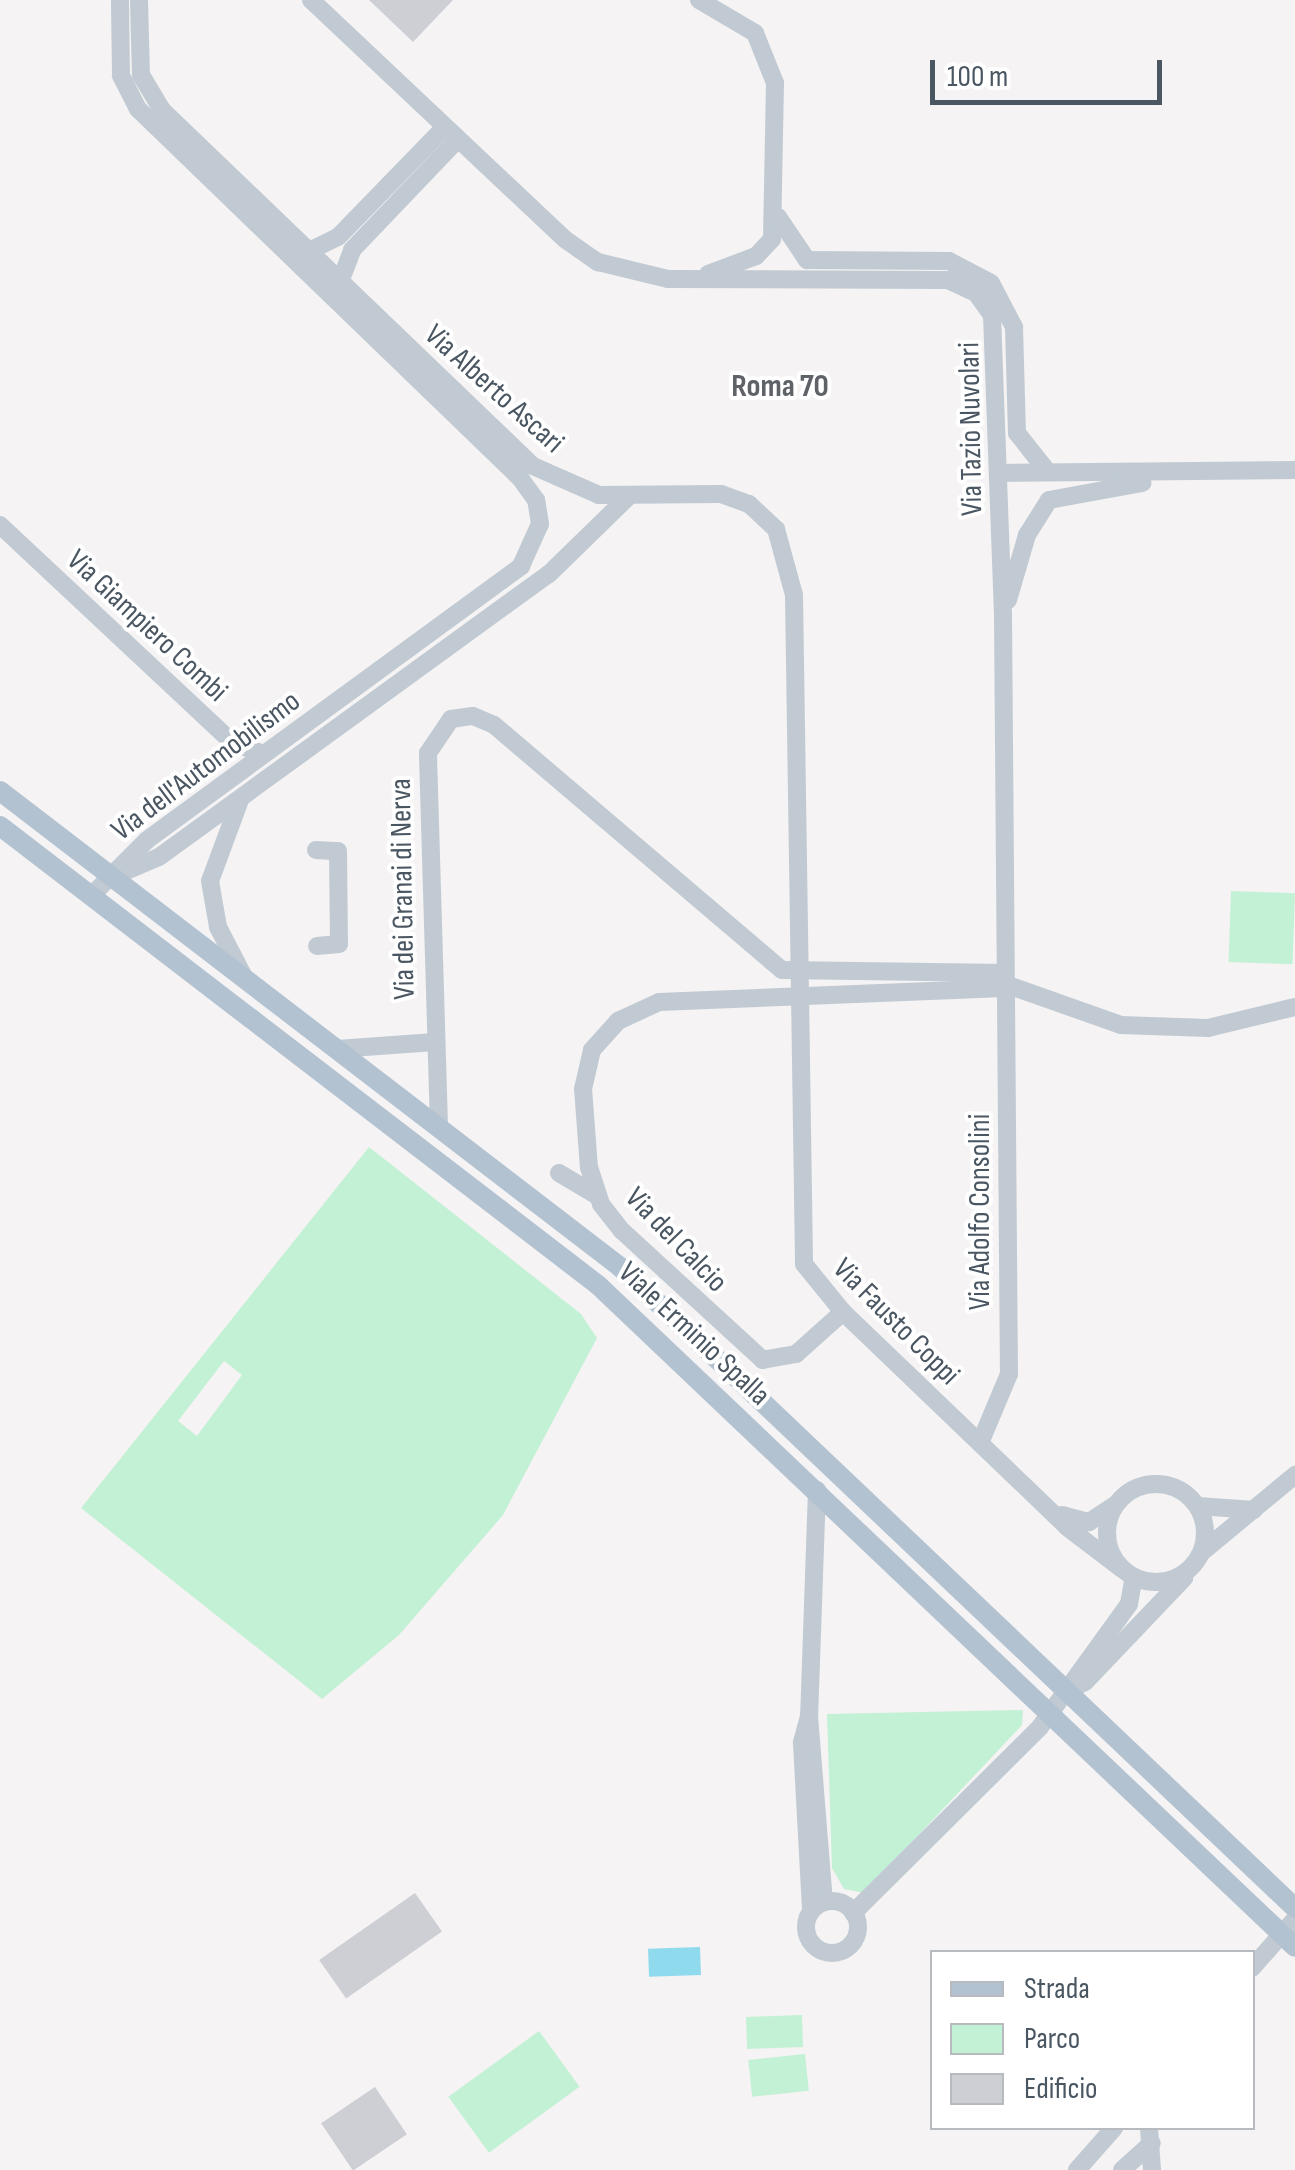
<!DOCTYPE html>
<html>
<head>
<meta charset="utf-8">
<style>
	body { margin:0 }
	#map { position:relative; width:1295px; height:2170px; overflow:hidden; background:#f5f3f3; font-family:"Sofia Sans Condensed",sans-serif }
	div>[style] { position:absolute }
	.green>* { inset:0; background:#c3f1d5; transform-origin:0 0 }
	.water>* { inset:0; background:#90daee; transform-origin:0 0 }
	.building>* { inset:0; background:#cdcfd5; transform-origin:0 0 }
	.minor>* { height:18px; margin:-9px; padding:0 9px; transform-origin:9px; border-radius:9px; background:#c1cad2 }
	.minor>.ring { margin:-9px; padding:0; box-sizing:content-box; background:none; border:18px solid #c1cad2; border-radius:50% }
	.major>* { height:20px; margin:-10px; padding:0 10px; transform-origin:10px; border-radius:10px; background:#b3c2d1 }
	span { translate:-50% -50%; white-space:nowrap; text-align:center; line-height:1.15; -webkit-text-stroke:8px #fff; paint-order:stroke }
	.street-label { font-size:30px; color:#4a5661 }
	.neighbourhood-label { font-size:32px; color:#5f6368; font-weight:700 }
	.legend { position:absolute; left:930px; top:1950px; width:325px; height:180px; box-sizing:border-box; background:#fff; border:2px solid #b7bbc0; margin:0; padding:12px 18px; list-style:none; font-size:30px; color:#4a5661 }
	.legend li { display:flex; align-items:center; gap:20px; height:50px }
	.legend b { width:50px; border:2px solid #b7bbc0 }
	.scale { position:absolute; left:930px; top:60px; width:232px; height:45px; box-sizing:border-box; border:5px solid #4a5661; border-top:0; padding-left:12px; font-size:30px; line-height:35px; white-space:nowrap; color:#4a5661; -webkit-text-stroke:8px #fff; paint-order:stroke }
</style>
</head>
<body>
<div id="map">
	<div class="green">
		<div style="left:1231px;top:891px;width:64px;height:71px;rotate:2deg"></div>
		<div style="clip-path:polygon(evenodd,369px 1147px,581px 1314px,597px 1338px,503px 1515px,399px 1635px,322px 1699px,81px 1508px,369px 1147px,224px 1361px,242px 1375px,197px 1436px,178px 1421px,224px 1361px)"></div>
		<div style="clip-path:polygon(1023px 1710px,1022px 1725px,864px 1893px,844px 1889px,832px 1868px,827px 1714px)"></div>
		<div style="left:802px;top:2015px;width:32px;height:56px;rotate:88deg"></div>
		<div style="left:539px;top:2031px;width:69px;height:112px;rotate:54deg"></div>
		<div style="left:805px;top:2054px;width:37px;height:57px;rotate:84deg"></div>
	</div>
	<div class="water">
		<div style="left:700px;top:1947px;width:28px;height:52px;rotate:88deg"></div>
	</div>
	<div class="building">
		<div style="clip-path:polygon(369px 0,453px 0,413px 42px)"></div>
		<div style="left:415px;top:1893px;width:47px;height:117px;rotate:55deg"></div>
		<div style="left:375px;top:2087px;width:57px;height:65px;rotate:56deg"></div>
	</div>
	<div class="minor">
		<div style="left:139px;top:0;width:75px;rotate:88.5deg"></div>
		<div style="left:141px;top:75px;width:41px;rotate:59deg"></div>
		<div style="left:162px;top:110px;width:514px;rotate:43.82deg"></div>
		<div style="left:533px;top:466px;width:72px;rotate:23.7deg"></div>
		<div style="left:599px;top:495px;width:122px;rotate:-0.5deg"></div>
		<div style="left:721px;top:494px;width:30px;rotate:20deg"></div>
		<div style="left:749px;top:504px;width:37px;rotate:43deg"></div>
		<div style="left:776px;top:529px;width:68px;rotate:74.7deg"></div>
		<div style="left:794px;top:595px;width:669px;rotate:89.14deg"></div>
		<div style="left:804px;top:1264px;width:62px;rotate:50.9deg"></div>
		<div style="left:843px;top:1312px;width:310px;rotate:43.8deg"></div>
		<div style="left:1067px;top:1527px;width:69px;rotate:37.4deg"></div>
		<div style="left:311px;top:0;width:350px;rotate:43.3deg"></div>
		<div style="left:566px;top:240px;width:39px;rotate:35deg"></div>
		<div style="left:598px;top:262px;width:72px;rotate:13.7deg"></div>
		<div style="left:668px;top:279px;width:280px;rotate:0.2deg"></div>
		<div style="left:948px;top:280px;width:31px;rotate:25deg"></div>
		<div style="left:976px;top:293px;width:27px;rotate:54deg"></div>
		<div style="left:992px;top:315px;width:301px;rotate:87.9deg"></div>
		<div style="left:1003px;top:616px;width:758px;rotate:89.55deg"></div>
		<div style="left:1009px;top:1374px;width:75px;rotate:112.8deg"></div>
		<div style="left:699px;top:0;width:65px;rotate:30.5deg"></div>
		<div style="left:755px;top:33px;width:54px;rotate:68.2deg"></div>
		<div style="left:775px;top:83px;width:156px;rotate:91.1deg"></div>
		<div style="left:772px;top:239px;width:23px;rotate:133deg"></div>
		<div style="left:756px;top:256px;width:51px;rotate:159.4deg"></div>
		<div style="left:778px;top:217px;width:52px;rotate:56deg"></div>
		<div style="left:807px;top:260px;width:142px;rotate:0.4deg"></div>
		<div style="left:949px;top:261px;width:47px;rotate:27.6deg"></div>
		<div style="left:991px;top:283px;width:50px;rotate:62.4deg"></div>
		<div style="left:1014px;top:327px;width:106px;rotate:88.4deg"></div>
		<div style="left:1017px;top:433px;width:48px;rotate:51.7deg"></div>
		<div style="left:309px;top:251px;width:32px;rotate:-26deg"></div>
		<div style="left:338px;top:237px;width:153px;rotate:-45.8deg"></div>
		<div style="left:340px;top:282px;width:34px;rotate:-69deg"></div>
		<div style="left:352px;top:250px;width:153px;rotate:-46.3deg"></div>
		<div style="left:999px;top:473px;width:296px;rotate:-0.6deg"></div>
		<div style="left:0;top:525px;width:318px;rotate:43.1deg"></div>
		<div style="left:232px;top:742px;width:34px;rotate:21deg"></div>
		<div style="left:1008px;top:600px;width:68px;rotate:-73.7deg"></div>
		<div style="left:1027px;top:535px;width:41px;rotate:-57.8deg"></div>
		<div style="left:1049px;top:500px;width:95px;rotate:-10.4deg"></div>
		<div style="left:240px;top:800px;width:86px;rotate:110.3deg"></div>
		<div style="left:210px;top:881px;width:47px;rotate:80.1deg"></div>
		<div style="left:218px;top:927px;width:54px;rotate:62.5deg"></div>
		<div style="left:316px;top:850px;width:22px;rotate:3deg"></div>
		<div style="left:338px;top:851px;width:93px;rotate:89.4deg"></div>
		<div style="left:339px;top:944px;width:22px;rotate:175deg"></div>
		<div style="left:112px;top:877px;width:51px;rotate:-23.1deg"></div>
		<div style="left:159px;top:857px;width:482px;rotate:-36deg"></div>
		<div style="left:549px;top:574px;width:112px;rotate:-44.3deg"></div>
		<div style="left:91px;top:896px;width:79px;rotate:-45deg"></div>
		<div style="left:147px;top:840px;width:464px;rotate:-36.2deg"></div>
		<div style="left:521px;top:566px;width:46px;rotate:-65.7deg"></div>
		<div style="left:540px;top:524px;width:24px;rotate:-99deg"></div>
		<div style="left:536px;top:500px;width:29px;rotate:-126deg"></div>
		<div style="left:519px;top:477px;width:530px;rotate:-135.99deg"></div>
		<div style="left:138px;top:109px;width:38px;rotate:-117deg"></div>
		<div style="left:121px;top:75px;width:75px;rotate:-90.8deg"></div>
		<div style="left:1005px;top:984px;width:123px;rotate:19.5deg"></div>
		<div style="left:1121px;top:1025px;width:87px;rotate:2deg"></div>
		<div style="left:1208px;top:1028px;width:89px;rotate:-13.6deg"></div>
		<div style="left:337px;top:1049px;width:98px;rotate:-4.1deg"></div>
		<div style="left:439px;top:1126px;width:373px;rotate:-91.7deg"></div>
		<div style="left:428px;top:753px;width:41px;rotate:-55.9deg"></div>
		<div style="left:451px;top:719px;width:22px;rotate:-8deg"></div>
		<div style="left:473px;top:716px;width:23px;rotate:23deg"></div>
		<div style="left:494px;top:725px;width:378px;rotate:40.4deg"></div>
		<div style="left:782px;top:970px;width:223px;rotate:0.8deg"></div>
		<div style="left:559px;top:1173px;width:43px;rotate:30.7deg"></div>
		<div style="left:843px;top:1312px;width:63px;rotate:138.2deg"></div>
		<div style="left:796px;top:1354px;width:34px;rotate:170deg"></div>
		<div style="left:763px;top:1360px;width:191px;rotate:-137.5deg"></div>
		<div style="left:622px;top:1231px;width:34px;rotate:-128deg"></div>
		<div style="left:601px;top:1204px;width:38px;rotate:-108deg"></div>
		<div style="left:589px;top:1168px;width:79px;rotate:-94.3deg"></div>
		<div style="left:583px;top:1089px;width:40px;rotate:-77deg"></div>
		<div style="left:592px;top:1050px;width:39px;rotate:-48deg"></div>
		<div style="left:618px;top:1021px;width:45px;rotate:-24.9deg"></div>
		<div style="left:659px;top:1002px;width:346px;rotate:-2.3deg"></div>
		<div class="ring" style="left:1107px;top:1484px;width:80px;height:80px"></div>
		<div style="left:817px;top:1490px;width:226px;rotate:92deg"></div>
		<div style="left:809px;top:1716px;width:187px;rotate:85.4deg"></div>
		<div style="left:1198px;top:1506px;width:56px;rotate:4.1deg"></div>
		<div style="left:1062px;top:1515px;width:28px;rotate:15deg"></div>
		<div style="left:1089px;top:1522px;width:30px;rotate:-33deg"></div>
		<div style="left:1202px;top:1552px;width:121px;rotate:-39.6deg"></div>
		<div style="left:1067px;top:1691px;width:20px;rotate:-27deg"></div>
		<div style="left:1085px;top:1682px;width:144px;rotate:-46.4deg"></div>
		<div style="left:809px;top:1716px;width:28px;rotate:105deg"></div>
		<div style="left:802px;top:1743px;width:168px;rotate:86.9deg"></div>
		<div class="ring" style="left:806px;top:1901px;width:34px;height:34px"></div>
		<div style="left:853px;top:1913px;width:264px;rotate:-44.8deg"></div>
		<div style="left:1040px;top:1727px;width:152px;rotate:-54.1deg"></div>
		<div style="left:1129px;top:1604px;width:27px;rotate:-80deg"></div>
		<div style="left:1252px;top:1968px;width:65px;rotate:-48.7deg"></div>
		<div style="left:1149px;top:2128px;width:42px;rotate:85.9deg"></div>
		<div style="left:1077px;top:2170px;width:56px;rotate:-48.6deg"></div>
		<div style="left:1122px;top:2170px;width:40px;rotate:-42deg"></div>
	</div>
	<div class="major">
		<div style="left:0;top:791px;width:780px;rotate:37.5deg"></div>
		<div style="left:619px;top:1266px;width:932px;rotate:43.52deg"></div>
		<div style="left:0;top:826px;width:754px;rotate:37.51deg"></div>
		<div style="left:598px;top:1285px;width:961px;rotate:43.52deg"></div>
	</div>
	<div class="street-label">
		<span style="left:494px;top:389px;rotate:42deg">Via Alberto Ascari</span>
		<span style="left:971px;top:429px;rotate:-91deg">Via Tazio Nuvolari</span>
		<span style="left:147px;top:626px;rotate:43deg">Via Giampiero Combi</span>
		<span style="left:206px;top:766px;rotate:-37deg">Via dell'Automobilismo</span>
		<span style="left:403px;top:889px;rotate:-91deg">Via dei Granai di Nerva</span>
		<span style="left:980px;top:1212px;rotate:-90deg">Via Adolfo Consolini</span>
		<span style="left:676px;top:1240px;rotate:46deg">Via del Calcio</span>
		<span style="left:896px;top:1322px;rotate:45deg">Via Fausto Coppi</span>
		<span style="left:694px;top:1334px;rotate:43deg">Viale Erminio Spalla</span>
	</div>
	<div class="neighbourhood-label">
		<span style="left:780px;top:387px">Roma 70</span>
	</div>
	<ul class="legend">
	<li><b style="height:12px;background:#b3c2d1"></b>Strada</li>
	<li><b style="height:28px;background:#c3f1d5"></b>Parco</li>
	<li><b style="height:28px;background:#cdcfd5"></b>Edificio</li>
	</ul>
	<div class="scale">100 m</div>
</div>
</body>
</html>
